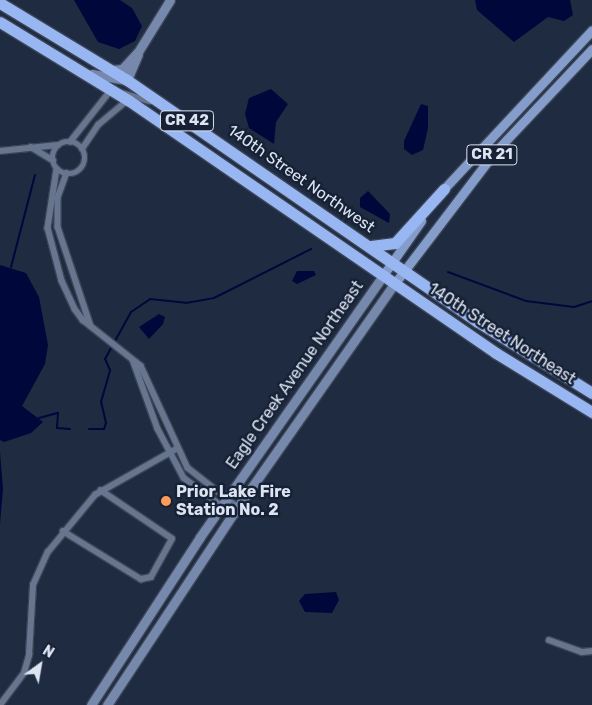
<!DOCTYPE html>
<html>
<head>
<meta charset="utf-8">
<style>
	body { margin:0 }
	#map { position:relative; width:592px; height:705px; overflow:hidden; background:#1f2b40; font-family:Rubik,sans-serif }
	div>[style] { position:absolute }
	.water>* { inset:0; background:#00073b }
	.stream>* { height:2px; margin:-1px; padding:0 1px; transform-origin:1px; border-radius:1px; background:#00073b }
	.roads { filter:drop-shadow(1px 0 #3c4557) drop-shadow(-1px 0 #3c4557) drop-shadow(0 1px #3c4557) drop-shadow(0 -1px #3c4557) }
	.street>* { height:5.5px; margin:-2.75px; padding:0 2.75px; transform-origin:2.75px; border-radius:2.75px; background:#67758e }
	.street>.ring { margin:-2.75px; padding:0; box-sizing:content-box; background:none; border:5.5px solid #67758e; border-radius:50% }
	.secondary>* { height:9px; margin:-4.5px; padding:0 4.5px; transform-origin:4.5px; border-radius:4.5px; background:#7689ac }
	.primary>* { height:9px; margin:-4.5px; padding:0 4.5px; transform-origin:4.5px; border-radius:4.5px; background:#849dca }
	.highway>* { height:11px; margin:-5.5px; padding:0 5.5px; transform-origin:5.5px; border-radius:5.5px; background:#98b7f2 }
	.dots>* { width:14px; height:14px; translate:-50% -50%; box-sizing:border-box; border:2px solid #162136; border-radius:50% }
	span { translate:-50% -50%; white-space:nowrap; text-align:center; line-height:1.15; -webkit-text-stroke:5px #162136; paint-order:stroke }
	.shield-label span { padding:1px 4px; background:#162136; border:1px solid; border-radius:4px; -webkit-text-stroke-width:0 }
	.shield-label { font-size:15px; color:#dce4f2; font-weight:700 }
	.street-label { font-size:16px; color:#dce4f2 }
	.poi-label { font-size:16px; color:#dce4f2; font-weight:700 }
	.left { translate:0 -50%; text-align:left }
	.north { position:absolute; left:15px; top:640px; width:50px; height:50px; -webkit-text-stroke:4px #162136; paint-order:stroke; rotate:32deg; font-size:14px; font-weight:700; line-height:20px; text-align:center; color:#dce4f2 }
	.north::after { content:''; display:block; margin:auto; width:18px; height:22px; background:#dce4f2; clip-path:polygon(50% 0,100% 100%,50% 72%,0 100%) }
</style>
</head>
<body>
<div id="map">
	<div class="water">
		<div style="clip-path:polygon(74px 0,120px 0,132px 8px,142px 26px,135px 41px,119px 49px,98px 42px)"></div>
		<div style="clip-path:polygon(475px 0,570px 0,573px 15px,564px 21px,548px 17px,514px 42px,477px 10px)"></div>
		<div style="clip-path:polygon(271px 89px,288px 104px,276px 122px,274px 144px,249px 128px,245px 114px,249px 98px)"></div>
		<div style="clip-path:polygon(421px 104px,428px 106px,428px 128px,423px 150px,412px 155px,404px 149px,404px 141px)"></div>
		<div style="clip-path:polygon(368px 191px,390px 214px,389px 223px,360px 207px,360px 198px)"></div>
		<div style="clip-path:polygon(0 265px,26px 273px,39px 297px,48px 345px,45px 364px,22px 406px,43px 422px,31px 433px,4px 442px,0 440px)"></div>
		<div style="clip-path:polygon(297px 271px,314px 271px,316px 275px,297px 284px,292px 281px)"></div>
		<div style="clip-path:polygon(159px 314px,165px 317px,163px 324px,149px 339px,139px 327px)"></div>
		<div style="clip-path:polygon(0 452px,3px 489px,0 524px)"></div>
		<div style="clip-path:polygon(305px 594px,336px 592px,339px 600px,332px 613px,305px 612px,299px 601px)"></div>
	</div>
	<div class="stream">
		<div style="left:11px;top:267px;width:95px;rotate:-75.4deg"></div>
		<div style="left:448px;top:272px;width:83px;rotate:20.4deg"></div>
		<div style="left:526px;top:301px;width:48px;rotate:7.1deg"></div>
		<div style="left:574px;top:307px;width:19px;rotate:-18deg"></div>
		<div style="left:39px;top:418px;width:20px;rotate:-15deg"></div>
		<div style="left:58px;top:413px;width:15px;rotate:94deg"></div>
		<div style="left:57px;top:428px;width:13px;rotate:4deg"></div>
		<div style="left:89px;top:429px;width:15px"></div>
		<div style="left:104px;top:429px;width:6px;rotate:-72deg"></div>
		<div style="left:106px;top:423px;width:22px;rotate:-103deg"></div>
		<div style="left:101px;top:402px;width:33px;rotate:-74deg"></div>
		<div style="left:110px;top:370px;width:12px;rotate:-114deg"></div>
		<div style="left:105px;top:359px;width:54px;rotate:-61deg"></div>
		<div style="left:131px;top:312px;width:23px;rotate:-34deg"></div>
		<div style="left:150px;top:299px;width:36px;rotate:6deg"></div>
		<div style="left:186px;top:303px;width:28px;rotate:-10deg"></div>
		<div style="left:214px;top:298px;width:109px;rotate:-26.8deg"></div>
	</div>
	<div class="roads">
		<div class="street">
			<div style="left:70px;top:142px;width:66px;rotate:-51.7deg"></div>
			<div style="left:111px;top:90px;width:41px;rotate:15.8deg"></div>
			<div class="ring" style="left:53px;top:142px;width:26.5px;height:26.5px"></div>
			<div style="left:31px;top:147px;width:26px;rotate:31deg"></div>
			<div style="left:82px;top:149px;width:29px;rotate:-56deg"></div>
			<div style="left:98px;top:125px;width:39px;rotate:-40deg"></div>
			<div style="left:0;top:151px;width:58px;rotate:-5.9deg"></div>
			<div style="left:57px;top:169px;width:60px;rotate:98.7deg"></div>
			<div style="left:48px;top:228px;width:55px;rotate:75.2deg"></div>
			<div style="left:62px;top:281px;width:31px;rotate:65deg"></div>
			<div style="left:75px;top:309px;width:14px;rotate:54deg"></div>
			<div style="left:83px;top:320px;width:74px;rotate:38.4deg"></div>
			<div style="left:141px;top:366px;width:112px;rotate:65.3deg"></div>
			<div style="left:188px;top:468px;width:63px;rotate:38deg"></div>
			<div style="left:67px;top:173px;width:27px;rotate:110deg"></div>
			<div style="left:58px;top:198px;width:29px;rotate:90deg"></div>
			<div style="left:58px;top:227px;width:104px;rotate:71.6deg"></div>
			<div style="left:133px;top:360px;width:73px;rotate:70.1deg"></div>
			<div style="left:158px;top:429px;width:55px;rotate:62deg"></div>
			<div style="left:184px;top:478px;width:61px;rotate:36.3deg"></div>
			<div style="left:63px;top:531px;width:92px;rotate:31.6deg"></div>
			<div style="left:141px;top:579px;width:10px;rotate:-11deg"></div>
			<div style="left:151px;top:577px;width:43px;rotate:-61.1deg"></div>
			<div style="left:172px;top:539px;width:86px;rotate:-145.9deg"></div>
			<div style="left:549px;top:640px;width:35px;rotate:20deg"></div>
			<div style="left:582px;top:652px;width:10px;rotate:-6deg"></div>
			<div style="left:0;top:705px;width:40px;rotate:-53deg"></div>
			<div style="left:24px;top:673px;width:19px;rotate:-74deg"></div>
			<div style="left:29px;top:655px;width:70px;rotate:-86.7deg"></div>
			<div style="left:33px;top:585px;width:36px;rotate:-66deg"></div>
			<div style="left:48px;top:552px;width:74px;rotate:-50.5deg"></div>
			<div style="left:95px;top:495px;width:95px;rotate:-29.5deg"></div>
		</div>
		<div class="secondary">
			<div style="left:112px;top:70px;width:10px;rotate:-6deg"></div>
			<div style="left:122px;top:69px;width:23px;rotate:-47deg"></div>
			<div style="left:138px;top:52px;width:61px;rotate:-58.4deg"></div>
			<div style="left:92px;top:74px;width:36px;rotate:10deg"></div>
			<div style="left:127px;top:80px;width:28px;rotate:-67deg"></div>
			<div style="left:91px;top:705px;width:200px;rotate:-57deg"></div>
			<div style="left:200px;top:537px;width:321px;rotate:-55deg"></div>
			<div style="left:107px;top:705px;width:229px;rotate:-56.6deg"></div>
			<div style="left:233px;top:514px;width:282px;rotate:-55deg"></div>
		</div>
		<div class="primary">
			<div style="left:441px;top:192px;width:221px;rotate:-47deg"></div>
			<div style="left:384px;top:274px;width:65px;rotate:-55.1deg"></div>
			<div style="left:395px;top:283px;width:163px;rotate:-52.7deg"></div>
			<div style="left:494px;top:153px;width:143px;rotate:-46.7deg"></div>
		</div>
		<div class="highway">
			<div style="left:0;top:3px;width:149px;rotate:31.2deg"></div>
			<div style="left:127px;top:80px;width:426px;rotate:34.6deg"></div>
			<div style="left:478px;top:322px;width:134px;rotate:31.9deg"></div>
			<div style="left:0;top:22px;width:150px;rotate:31.4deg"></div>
			<div style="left:128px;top:100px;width:447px;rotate:34.5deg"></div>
			<div style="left:496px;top:353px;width:113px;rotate:31.6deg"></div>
			<div style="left:371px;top:246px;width:24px;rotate:-7deg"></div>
			<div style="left:395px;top:243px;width:73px;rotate:-47.8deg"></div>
		</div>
	</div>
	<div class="dots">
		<div style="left:166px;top:501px;background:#fe9b59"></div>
	</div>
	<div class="shield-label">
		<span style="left:187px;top:121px">CR 42</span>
		<span style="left:492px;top:155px">CR 21</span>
	</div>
	<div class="street-label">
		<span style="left:301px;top:179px;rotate:35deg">140th Street Northwest</span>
		<span style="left:502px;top:334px;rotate:33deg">140th Street Northeast</span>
		<span style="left:295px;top:375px;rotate:-55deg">Eagle Creek Avenue Northeast</span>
	</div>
	<div class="poi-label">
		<span class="left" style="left:176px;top:501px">Prior Lake Fire<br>Station No. 2</span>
	</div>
	<div class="north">N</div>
</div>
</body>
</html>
